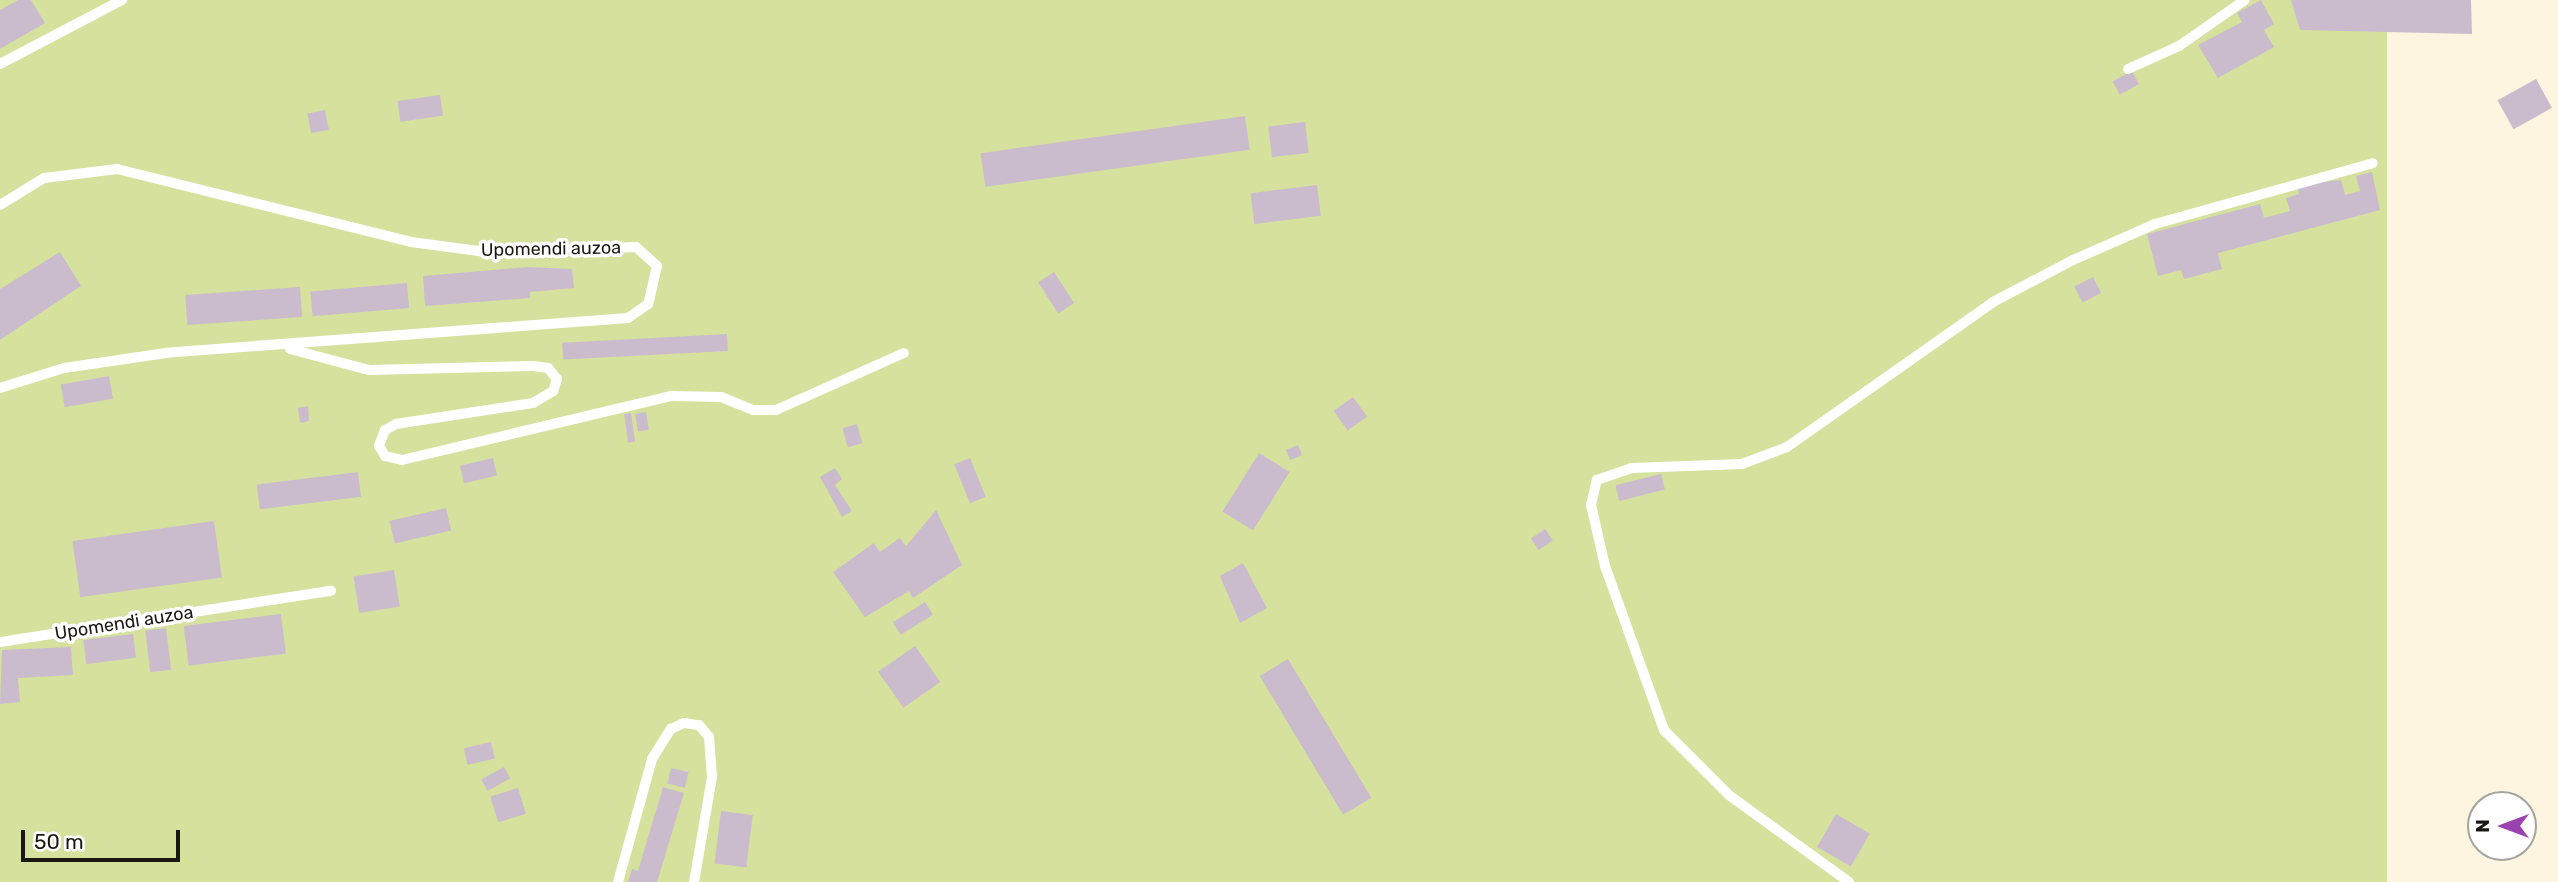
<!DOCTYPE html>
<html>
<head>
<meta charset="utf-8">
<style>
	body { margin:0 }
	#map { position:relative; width:2558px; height:882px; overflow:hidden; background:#fdf5df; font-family:Rubik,sans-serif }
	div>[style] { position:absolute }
	.green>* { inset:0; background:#d6e19d; transform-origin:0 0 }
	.building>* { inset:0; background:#cbbccd; transform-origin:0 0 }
	.lane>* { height:10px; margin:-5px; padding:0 5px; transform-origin:5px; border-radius:5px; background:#fff }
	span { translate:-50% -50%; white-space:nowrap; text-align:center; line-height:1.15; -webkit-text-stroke:7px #fff; paint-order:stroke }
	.street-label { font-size:18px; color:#1a1810 }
	.north { position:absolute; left:2467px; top:791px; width:70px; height:70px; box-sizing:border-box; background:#fff; border:2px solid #a3a39f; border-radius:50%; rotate:270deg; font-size:19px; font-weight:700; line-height:28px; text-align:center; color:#1a1810 }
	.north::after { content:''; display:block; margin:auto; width:24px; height:32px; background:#9a43b0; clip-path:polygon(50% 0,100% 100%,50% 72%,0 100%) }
	.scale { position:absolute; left:21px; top:830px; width:159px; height:32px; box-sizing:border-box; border:4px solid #1a1810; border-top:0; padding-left:9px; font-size:21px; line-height:24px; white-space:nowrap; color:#1a1810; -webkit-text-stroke:5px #fff; paint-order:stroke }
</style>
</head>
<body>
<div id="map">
	<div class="green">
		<div style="left:0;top:0;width:2387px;height:882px"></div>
	</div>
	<div class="building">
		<div style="clip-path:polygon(18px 0,31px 0,45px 23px,0 49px,0 10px)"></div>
		<div style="clip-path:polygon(2261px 0,2274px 24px,2264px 30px,2274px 47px,2218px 78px,2198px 45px,2242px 22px,2237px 13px)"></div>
		<div style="clip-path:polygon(2291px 0,2471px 0,2472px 34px,2300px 30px)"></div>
		<div style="left:2132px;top:71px;width:15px;height:22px;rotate:62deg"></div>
		<div style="left:2536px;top:79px;width:33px;height:44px;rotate:61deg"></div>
		<div style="left:440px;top:95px;width:21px;height:43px;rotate:82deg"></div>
		<div style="left:325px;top:110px;width:20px;height:18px;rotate:79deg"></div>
		<div style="left:1245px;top:116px;width:34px;height:267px;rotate:82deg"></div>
		<div style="left:1305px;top:122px;width:31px;height:37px;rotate:83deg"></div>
		<div style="clip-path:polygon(2372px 172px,2380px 210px,2218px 253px,2222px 269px,2184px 279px,2181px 270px,2158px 276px,2147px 234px,2260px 204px,2264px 218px,2290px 211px,2286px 198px,2299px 194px,2297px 185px,2341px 180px,2345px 195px,2360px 191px,2356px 176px)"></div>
		<div style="left:1317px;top:185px;width:31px;height:67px;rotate:83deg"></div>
		<div style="clip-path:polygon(60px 252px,81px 286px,0 340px,0 289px)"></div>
		<div style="clip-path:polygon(528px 267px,572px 269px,574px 288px,530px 292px,530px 298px,425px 306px,423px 276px)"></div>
		<div style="left:1054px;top:272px;width:37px;height:19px;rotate:57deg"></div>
		<div style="left:2093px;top:277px;width:18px;height:21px;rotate:63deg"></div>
		<div style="left:407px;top:283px;width:25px;height:97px;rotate:85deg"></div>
		<div style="left:300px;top:287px;width:30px;height:115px;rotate:86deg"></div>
		<div style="left:727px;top:334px;width:17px;height:165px;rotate:87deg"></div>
		<div style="left:109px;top:376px;width:23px;height:49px;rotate:80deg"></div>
		<div style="left:1353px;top:397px;width:24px;height:24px;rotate:54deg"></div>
		<div style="clip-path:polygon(308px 406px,309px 421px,300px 423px,298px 408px)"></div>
		<div style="left:646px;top:412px;width:18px;height:11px;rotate:81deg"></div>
		<div style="left:631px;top:413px;width:29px;height:7px;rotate:82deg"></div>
		<div style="left:857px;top:424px;width:20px;height:15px;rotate:75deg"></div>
		<div style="left:1298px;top:445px;width:11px;height:13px;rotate:68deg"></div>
		<div style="left:1259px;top:453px;width:36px;height:69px;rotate:32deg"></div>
		<div style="left:493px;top:458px;width:18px;height:34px;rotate:77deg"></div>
		<div style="left:970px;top:458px;width:42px;height:17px;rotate:68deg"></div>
		<div style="clip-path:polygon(835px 468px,842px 479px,835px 485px,852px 511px,842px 517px,820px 477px)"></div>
		<div style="left:358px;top:472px;width:25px;height:102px;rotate:83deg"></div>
		<div style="left:1661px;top:474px;width:16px;height:47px;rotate:76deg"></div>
		<div style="left:446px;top:508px;width:23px;height:58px;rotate:77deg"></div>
		<div style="clip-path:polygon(936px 510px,962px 565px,913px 598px,909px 591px,865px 617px,833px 572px,874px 543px,880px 552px,900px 538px,906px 546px)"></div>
		<div style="left:214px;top:521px;width:57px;height:143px;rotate:82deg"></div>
		<div style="left:1545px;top:529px;width:14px;height:17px;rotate:56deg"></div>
		<div style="clip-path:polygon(1243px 563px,1267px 608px,1240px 623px,1220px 576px)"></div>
		<div style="left:394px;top:570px;width:37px;height:41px;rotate:81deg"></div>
		<div style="left:925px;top:602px;width:15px;height:38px;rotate:58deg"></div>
		<div style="left:281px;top:614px;width:40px;height:98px;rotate:83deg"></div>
		<div style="left:166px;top:628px;width:42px;height:21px;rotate:83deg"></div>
		<div style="left:133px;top:634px;width:24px;height:50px;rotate:83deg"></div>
		<div style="left:915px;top:646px;width:44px;height:45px;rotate:55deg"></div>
		<div style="clip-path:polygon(71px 647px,73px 675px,18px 678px,20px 702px,0 704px,2px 650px)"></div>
		<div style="left:1288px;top:659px;width:162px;height:33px;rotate:59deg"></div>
		<div style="left:491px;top:742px;width:17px;height:28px;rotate:77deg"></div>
		<div style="left:504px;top:767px;width:13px;height:26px;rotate:61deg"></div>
		<div style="left:671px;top:768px;width:18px;height:16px;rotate:13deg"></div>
		<div style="clip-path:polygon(663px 787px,684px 793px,657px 882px,628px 882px,632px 869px,638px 871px)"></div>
		<div style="left:518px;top:788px;width:27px;height:29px;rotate:73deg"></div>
		<div style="left:721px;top:811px;width:32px;height:53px;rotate:7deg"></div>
		<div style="left:1836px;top:814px;width:39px;height:38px;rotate:30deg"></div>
	</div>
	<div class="lane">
		<div style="left:0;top:64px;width:138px;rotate:-27.7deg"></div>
		<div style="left:2128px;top:69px;width:56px;rotate:-24.3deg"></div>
		<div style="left:2179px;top:46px;width:80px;rotate:-34.9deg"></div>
		<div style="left:0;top:205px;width:52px;rotate:-31.5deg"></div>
		<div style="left:44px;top:178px;width:74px;rotate:-7deg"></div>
		<div style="left:117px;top:169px;width:303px;rotate:13.9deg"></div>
		<div style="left:411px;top:242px;width:83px;rotate:7.6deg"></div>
		<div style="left:493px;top:253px;width:143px;rotate:-2.4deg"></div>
		<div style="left:636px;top:247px;width:28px;rotate:42deg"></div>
		<div style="left:657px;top:266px;width:39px;rotate:103deg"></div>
		<div style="left:648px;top:304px;width:24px;rotate:145deg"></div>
		<div style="left:628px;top:318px;width:463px;rotate:175.7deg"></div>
		<div style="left:166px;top:353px;width:103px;rotate:171.6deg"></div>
		<div style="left:64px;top:368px;width:67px;rotate:162.6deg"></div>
		<div style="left:290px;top:349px;width:82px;rotate:14.9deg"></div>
		<div style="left:369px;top:370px;width:165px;rotate:-1.4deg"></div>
		<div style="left:534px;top:366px;width:14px;rotate:8deg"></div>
		<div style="left:548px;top:368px;width:14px;rotate:51deg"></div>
		<div style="left:557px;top:379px;width:13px;rotate:108deg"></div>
		<div style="left:553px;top:391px;width:23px;rotate:149deg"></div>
		<div style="left:533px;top:403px;width:139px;rotate:171.3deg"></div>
		<div style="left:396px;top:424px;width:13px;rotate:151deg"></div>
		<div style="left:385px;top:430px;width:17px;rotate:111deg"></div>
		<div style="left:379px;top:446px;width:12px;rotate:59deg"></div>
		<div style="left:385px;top:456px;width:17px;rotate:13deg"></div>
		<div style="left:402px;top:460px;width:277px;rotate:-13.4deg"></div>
		<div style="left:671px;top:396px;width:50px;rotate:1.1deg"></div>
		<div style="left:721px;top:397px;width:35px;rotate:22deg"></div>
		<div style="left:753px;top:410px;width:23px"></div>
		<div style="left:776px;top:410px;width:140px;rotate:-24deg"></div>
		<div style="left:0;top:642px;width:335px;rotate:-8.8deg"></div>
		<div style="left:618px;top:882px;width:128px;rotate:-74.5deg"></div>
		<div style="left:652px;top:759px;width:36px;rotate:-58deg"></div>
		<div style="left:671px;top:729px;width:14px;rotate:-25deg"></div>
		<div style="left:684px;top:723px;width:15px;rotate:8deg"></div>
		<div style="left:699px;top:725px;width:16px;rotate:50deg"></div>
		<div style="left:709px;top:737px;width:40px;rotate:85.7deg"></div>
		<div style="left:712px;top:777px;width:107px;rotate:99.7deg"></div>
		<div style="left:1849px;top:882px;width:148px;rotate:-144.1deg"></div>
		<div style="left:1729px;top:795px;width:92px;rotate:-135deg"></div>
		<div style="left:1664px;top:730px;width:174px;rotate:-109.8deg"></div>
		<div style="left:1605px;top:566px;width:63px;rotate:-102.9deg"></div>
		<div style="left:1591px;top:505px;width:26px;rotate:-77deg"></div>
		<div style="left:1597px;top:480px;width:36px;rotate:-19deg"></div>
		<div style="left:1631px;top:468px;width:111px;rotate:-2.1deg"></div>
		<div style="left:1742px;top:464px;width:48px;rotate:-20.7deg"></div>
		<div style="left:1787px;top:447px;width:252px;rotate:-35.1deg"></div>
		<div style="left:1993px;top:302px;width:90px;rotate:-27.7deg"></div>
		<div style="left:2073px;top:260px;width:90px;rotate:-23.7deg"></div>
		<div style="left:2155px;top:224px;width:226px;rotate:-15.6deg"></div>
	</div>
	<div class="street-label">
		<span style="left:551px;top:249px;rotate:-1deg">Upomendi auzoa</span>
		<span style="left:124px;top:623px;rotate:-9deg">Upomendi auzoa</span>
	</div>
	<div class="north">N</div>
	<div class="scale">50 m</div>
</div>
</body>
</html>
